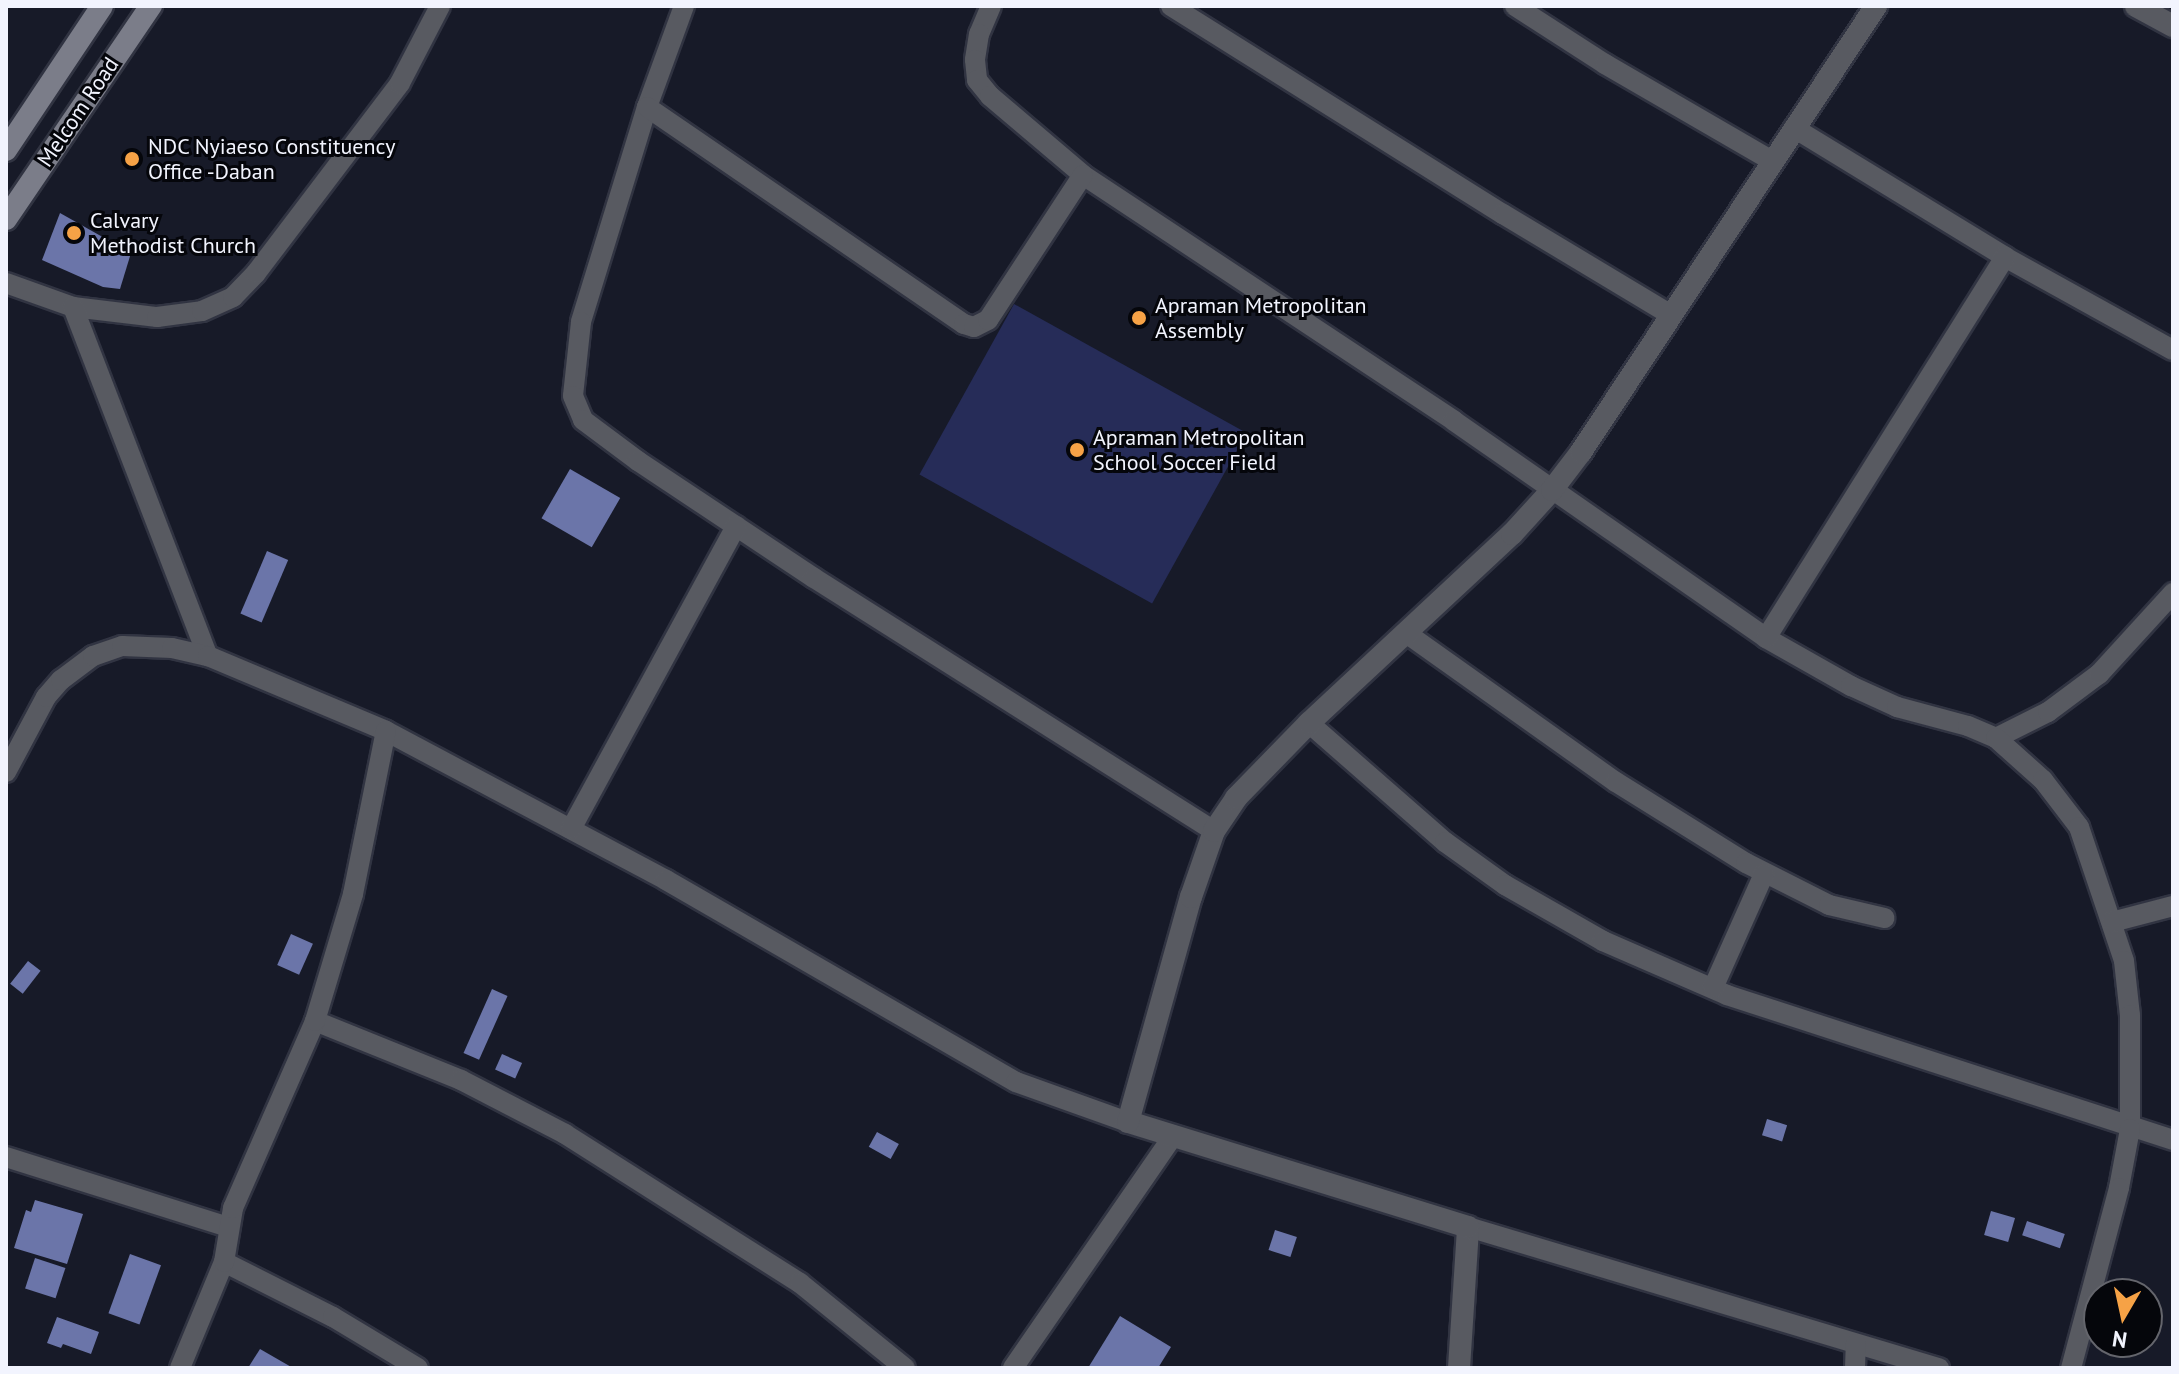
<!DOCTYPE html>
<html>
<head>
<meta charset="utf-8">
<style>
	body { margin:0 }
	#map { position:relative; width:2179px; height:1374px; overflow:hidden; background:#171a28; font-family:"PT Sans",sans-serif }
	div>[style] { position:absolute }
	.green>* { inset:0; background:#262c58; transform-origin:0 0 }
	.building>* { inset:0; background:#6b75a9; transform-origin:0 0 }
	.roads { filter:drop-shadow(2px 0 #313442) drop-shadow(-2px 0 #313442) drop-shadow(0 2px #313442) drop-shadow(0 -2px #313442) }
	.minor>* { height:20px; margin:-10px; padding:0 10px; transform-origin:10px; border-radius:10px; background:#585a61 }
	.tertiary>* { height:22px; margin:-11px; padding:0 11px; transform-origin:11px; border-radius:11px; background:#585a61 }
	.secondary>* { height:22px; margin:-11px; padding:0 11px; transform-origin:11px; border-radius:11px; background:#7b7d89 }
	.dots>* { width:22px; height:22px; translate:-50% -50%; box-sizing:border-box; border:4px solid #05060b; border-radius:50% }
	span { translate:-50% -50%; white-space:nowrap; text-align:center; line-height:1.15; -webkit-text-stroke:6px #05060b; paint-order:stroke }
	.street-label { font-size:22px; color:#f2f4fe }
	.poi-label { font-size:22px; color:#f2f4fe }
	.left { translate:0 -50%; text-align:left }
	.frame { position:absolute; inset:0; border:8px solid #f2f4fe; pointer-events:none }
	.north { position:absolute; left:2083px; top:1278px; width:80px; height:80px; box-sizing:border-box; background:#05060b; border:2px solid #64656c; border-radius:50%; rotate:189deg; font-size:22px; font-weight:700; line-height:32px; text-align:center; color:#f2f4fe }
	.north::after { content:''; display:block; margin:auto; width:28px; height:36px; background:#f6a246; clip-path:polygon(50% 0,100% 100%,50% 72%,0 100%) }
</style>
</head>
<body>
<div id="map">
	<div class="green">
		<div style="left:1014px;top:304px;width:266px;height:195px;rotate:29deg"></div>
	</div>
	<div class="building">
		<div style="clip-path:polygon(60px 213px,131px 253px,120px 289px,103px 287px,42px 260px)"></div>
		<div style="left:570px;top:469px;width:58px;height:57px;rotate:30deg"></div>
		<div style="left:267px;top:551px;width:23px;height:68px;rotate:23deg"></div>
		<div style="left:291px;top:934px;width:24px;height:34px;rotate:24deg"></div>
		<div style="left:28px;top:961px;width:16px;height:29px;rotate:38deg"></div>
		<div style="left:492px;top:989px;width:17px;height:70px;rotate:24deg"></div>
		<div style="left:502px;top:1054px;width:22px;height:17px;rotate:24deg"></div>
		<div style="left:1767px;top:1119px;width:21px;height:17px;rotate:17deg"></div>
		<div style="left:877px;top:1132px;width:25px;height:17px;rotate:29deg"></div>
		<div style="clip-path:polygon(35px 1200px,83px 1214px,67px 1264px,14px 1248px,26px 1210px,31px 1212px)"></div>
		<div style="left:1991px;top:1211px;width:25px;height:25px;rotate:16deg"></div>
		<div style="left:2027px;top:1221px;width:40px;height:15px;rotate:19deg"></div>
		<div style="left:1275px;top:1230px;width:23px;height:21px;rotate:18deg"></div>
		<div style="left:130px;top:1254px;width:33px;height:63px;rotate:20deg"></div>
		<div style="left:35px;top:1258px;width:32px;height:32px;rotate:18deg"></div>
		<div style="clip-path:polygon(1120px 1316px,1171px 1347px,1158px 1368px,1088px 1368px)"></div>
		<div style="clip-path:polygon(57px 1317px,99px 1332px,91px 1354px,63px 1344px,61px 1348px,47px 1343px)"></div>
		<div style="clip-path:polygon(260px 1349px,293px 1368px,248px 1368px)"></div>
	</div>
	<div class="roads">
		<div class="minor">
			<div style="left:684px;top:6px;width:108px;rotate:110.1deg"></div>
			<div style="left:647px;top:107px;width:225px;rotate:107.1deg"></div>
			<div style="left:581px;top:322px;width:74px;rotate:96.2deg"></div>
			<div style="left:573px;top:396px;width:26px;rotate:67deg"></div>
			<div style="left:583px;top:420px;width:69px;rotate:36.7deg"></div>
			<div style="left:638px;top:461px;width:211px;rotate:33.6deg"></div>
			<div style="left:814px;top:578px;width:473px;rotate:32.3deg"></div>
			<div style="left:991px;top:6px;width:30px;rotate:113deg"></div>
			<div style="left:979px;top:34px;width:26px;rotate:99deg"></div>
			<div style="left:975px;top:60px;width:20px;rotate:84deg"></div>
			<div style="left:977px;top:80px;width:21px;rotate:51deg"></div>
			<div style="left:990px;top:96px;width:122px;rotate:40.3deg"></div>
			<div style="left:1083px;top:175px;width:445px;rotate:33.5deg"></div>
			<div style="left:1454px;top:421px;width:380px;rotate:34.8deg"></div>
			<div style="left:1766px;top:638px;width:98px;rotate:29.5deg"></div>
			<div style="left:1851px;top:686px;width:51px;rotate:24.5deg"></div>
			<div style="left:1897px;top:707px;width:73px;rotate:15deg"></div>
			<div style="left:1968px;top:726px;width:30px;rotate:23deg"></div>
			<div style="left:1996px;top:738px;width:58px;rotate:-26.6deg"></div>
			<div style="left:2048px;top:712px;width:64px;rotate:-36.7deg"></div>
			<div style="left:2099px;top:674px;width:110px;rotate:-47.6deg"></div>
			<div style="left:1171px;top:6px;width:392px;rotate:32.1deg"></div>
			<div style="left:1503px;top:214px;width:196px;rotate:31deg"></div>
			<div style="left:1515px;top:6px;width:107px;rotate:32.8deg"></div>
			<div style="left:1605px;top:64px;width:193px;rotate:30.1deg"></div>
			<div style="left:647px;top:107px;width:384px;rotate:34.4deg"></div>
			<div style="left:964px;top:324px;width:10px;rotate:17deg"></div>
			<div style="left:974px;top:327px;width:16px;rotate:-27deg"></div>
			<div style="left:988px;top:320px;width:173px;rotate:-56.8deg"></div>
			<div style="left:1794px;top:128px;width:247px;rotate:31.4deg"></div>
			<div style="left:2005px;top:257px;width:192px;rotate:29deg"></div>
			<div style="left:6px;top:283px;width:71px;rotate:19.7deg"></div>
			<div style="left:73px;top:307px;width:85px;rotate:6.8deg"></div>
			<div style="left:157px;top:317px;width:45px;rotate:-7.6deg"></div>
			<div style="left:202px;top:311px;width:34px;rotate:-24deg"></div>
			<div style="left:233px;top:297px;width:33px;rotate:-46deg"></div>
			<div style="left:256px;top:273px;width:238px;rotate:-52.8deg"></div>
			<div style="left:400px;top:83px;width:87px;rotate:-62.5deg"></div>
			<div style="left:73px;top:307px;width:374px;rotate:68.9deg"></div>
			<div style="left:1406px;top:633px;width:257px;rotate:35.4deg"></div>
			<div style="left:1616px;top:782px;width:153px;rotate:31.9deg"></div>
			<div style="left:1746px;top:863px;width:93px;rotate:26.8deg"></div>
			<div style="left:1829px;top:905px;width:57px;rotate:13.1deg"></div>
			<div style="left:1766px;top:638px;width:450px;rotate:-57.9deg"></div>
			<div style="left:1309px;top:723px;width:181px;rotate:41.2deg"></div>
			<div style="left:1445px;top:842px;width:74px;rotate:35.6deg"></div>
			<div style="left:1505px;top:885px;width:113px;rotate:29.7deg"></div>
			<div style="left:1603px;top:941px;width:135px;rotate:23.5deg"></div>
			<div style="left:1727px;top:995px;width:469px;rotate:18deg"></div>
			<div style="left:1996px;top:738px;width:63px;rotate:41.8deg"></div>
			<div style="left:2043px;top:780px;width:59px;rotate:52.5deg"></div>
			<div style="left:2079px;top:827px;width:141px;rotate:71.4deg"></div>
			<div style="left:2124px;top:961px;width:54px;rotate:83.7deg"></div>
			<div style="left:2130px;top:1015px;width:114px;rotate:90deg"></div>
			<div style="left:2130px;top:1129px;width:60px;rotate:100.6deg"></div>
			<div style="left:2119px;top:1188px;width:186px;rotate:104.9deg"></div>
			<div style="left:6px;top:772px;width:85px;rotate:-61.9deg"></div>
			<div style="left:46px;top:697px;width:23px;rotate:-49deg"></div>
			<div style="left:61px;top:680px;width:40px;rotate:-37deg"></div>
			<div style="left:93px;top:656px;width:31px;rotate:-19deg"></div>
			<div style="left:122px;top:646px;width:50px;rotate:2.3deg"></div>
			<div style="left:172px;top:648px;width:37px;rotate:13deg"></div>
			<div style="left:208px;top:656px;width:193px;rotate:22.8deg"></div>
			<div style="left:386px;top:731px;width:317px;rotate:28deg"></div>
			<div style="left:666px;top:880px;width:404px;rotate:30deg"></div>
			<div style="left:1016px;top:1082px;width:119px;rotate:19.7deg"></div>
			<div style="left:571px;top:829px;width:345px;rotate:-61.4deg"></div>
			<div style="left:2112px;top:922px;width:63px;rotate:-14.7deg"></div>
			<div style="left:1713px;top:988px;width:125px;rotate:-65.9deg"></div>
			<div style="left:315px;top:1021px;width:157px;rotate:22deg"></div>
			<div style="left:461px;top:1080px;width:117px;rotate:27.4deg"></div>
			<div style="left:565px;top:1134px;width:278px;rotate:32.4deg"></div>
			<div style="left:800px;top:1283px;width:135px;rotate:39deg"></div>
			<div style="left:6px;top:1157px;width:233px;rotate:17.5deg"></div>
			<div style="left:1468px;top:1227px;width:492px;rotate:16.7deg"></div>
			<div style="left:224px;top:1262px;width:122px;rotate:26.8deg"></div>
			<div style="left:333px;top:1317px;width:99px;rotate:31deg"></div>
			<div style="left:180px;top:1368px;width:115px;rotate:-67.5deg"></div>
			<div style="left:224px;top:1262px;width:55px;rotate:-80.5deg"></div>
			<div style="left:233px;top:1208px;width:204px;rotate:-66.3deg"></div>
			<div style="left:315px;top:1021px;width:133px;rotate:-73.3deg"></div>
			<div style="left:353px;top:894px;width:166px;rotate:-78.6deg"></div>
			<div style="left:1013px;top:1368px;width:282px;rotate:-55.4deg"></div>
			<div style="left:1855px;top:1368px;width:24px;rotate:-88deg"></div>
		</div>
		<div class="tertiary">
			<div style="left:2136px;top:6px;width:42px;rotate:28.4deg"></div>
			<div style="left:1459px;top:1368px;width:141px;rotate:-86.3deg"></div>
			<div style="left:1468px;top:1227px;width:356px;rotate:-162.8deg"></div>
			<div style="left:1128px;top:1122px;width:234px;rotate:-74.4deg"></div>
			<div style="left:1191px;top:897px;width:70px;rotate:-70.8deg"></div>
			<div style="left:1214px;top:831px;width:40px;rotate:-56deg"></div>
			<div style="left:1236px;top:798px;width:105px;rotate:-45.8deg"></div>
			<div style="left:1309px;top:723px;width:277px;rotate:-43deg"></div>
			<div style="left:1512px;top:534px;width:59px;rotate:-47.7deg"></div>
			<div style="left:1552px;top:490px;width:48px;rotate:-52.7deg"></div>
			<div style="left:1581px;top:452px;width:535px;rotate:-56.52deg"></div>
		</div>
		<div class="secondary">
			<div style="left:6px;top:150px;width:173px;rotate:-56.3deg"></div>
			<div style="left:6px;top:219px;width:258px;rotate:-55.8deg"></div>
		</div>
	</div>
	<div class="dots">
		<div style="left:132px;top:159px;background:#f6a246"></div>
		<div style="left:74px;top:233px;background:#f6a246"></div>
		<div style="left:1139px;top:318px;background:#f6a246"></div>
		<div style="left:1077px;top:450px;background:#f6a246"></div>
	</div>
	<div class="street-label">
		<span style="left:78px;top:112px;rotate:-56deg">Melcom Road</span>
	</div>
	<div class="poi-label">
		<span class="left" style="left:148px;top:159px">NDC Nyiaeso Constituency<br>Office -Daban</span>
		<span class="left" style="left:90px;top:233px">Calvary<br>Methodist Church</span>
		<span class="left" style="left:1155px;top:318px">Apraman Metropolitan<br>Assembly</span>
		<span class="left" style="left:1093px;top:450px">Apraman Metropolitan<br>School Soccer Field</span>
	</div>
	<div class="frame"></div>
	<div class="north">N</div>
</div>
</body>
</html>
